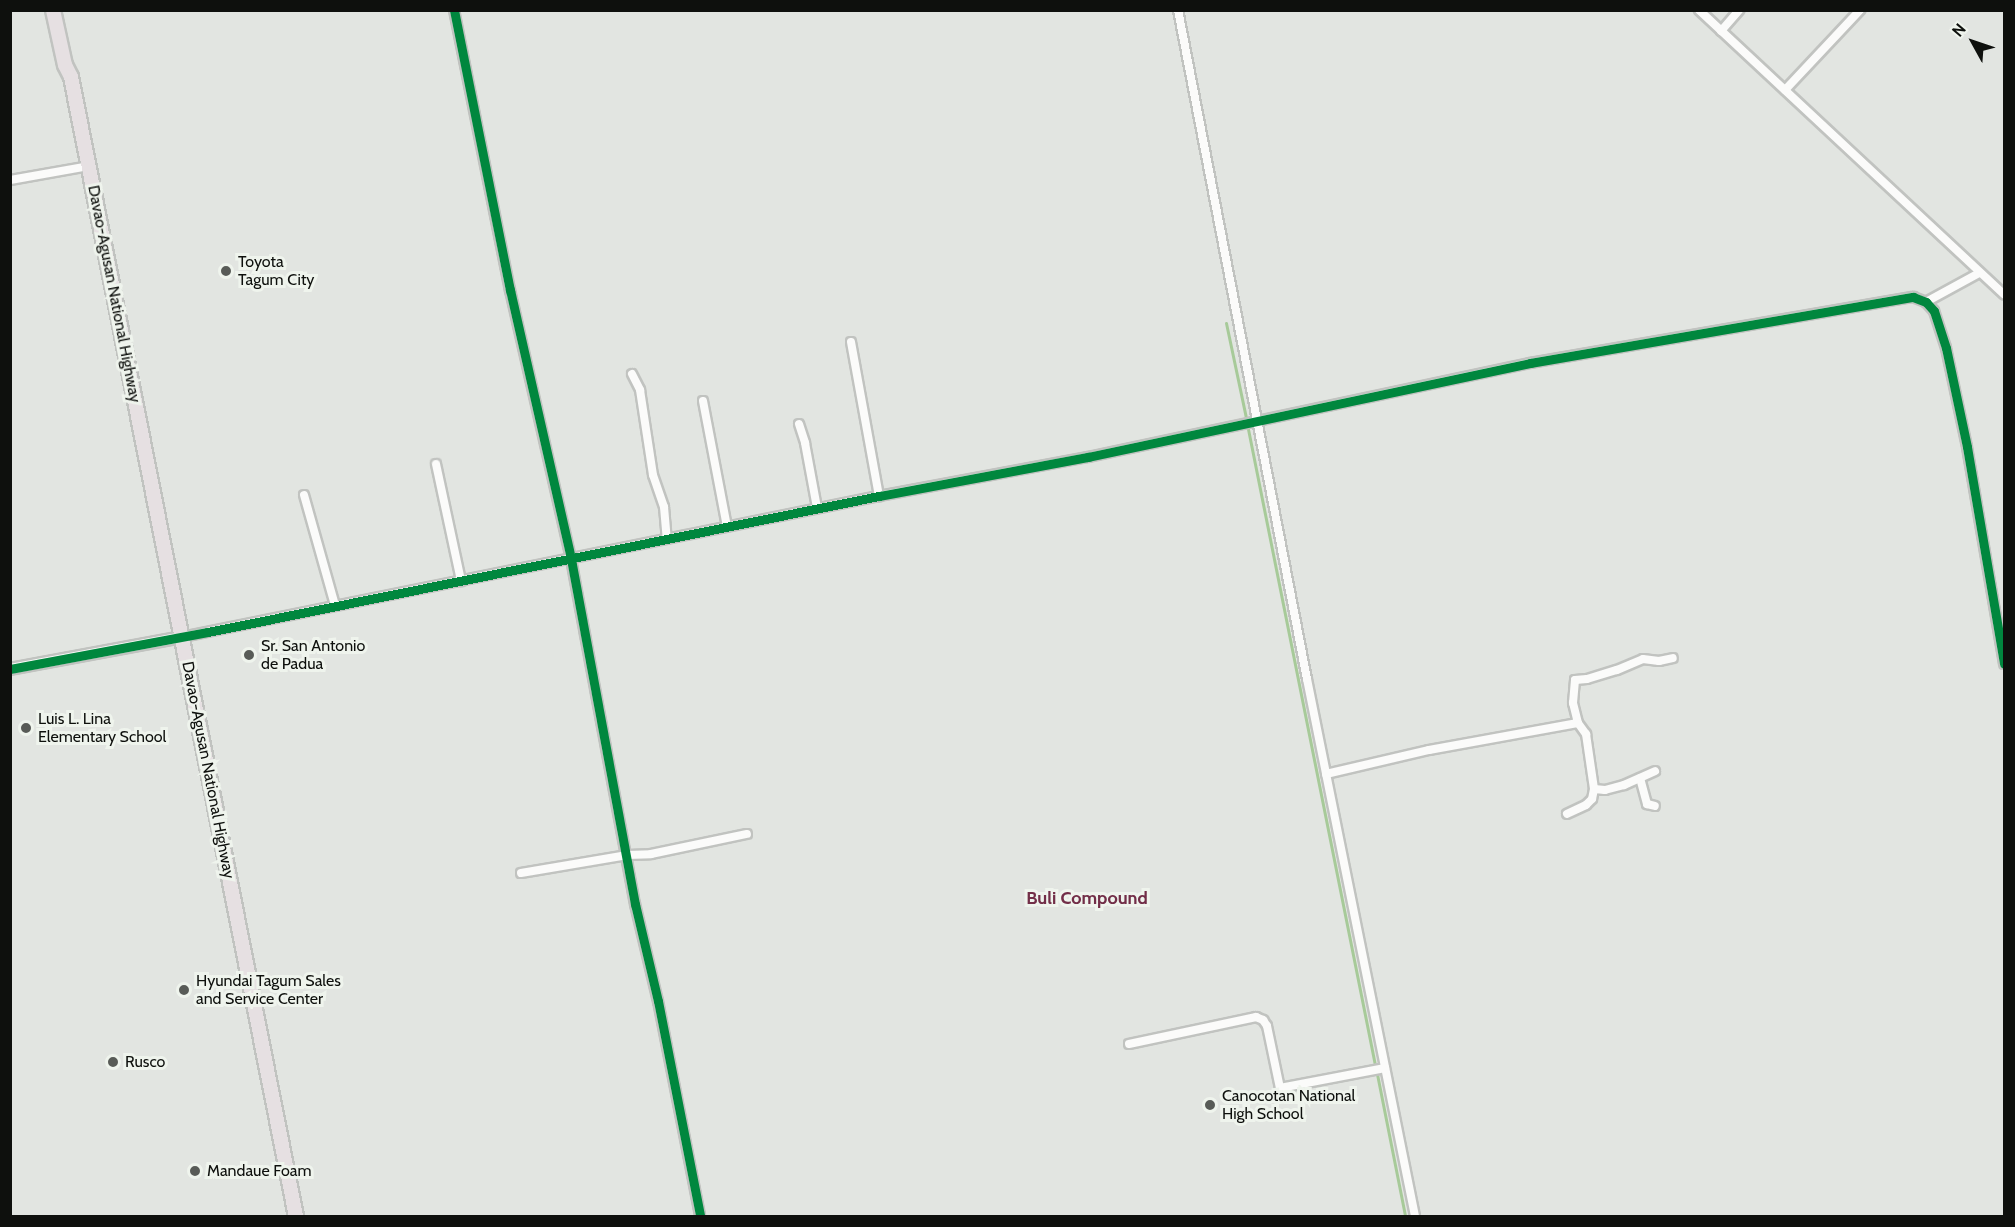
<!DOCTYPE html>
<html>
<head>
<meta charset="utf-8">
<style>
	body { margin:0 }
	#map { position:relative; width:2015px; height:1227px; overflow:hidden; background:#e2e5e1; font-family:Cabin,sans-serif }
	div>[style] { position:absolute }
	.stream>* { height:3px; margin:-1.5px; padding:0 1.5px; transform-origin:1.5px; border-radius:1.5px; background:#a7ca99 }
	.roads { filter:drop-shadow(2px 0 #c1c3c0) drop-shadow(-2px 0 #c1c3c0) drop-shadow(0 2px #c1c3c0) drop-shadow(0 -2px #c1c3c0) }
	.minor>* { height:8px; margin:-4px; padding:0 4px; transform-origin:4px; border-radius:4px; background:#fbfbfa }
	.tertiary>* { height:10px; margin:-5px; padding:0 5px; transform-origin:5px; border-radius:5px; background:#fbfbfa }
	.trunk>* { height:14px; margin:-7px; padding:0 7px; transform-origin:7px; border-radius:7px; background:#e6e0e2 }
	.cycleway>* { height:9px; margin:-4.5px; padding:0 4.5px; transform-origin:4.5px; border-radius:4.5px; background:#00873e }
	.dots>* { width:16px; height:16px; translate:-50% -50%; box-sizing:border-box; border:3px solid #eff4ed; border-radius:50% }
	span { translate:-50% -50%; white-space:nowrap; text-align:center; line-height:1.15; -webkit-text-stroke:6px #eff4ed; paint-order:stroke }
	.poi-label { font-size:16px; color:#0e100d }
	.left { translate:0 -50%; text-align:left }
	.street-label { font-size:16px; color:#0e100d }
	.neighbourhood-label { font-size:18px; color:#722e48; font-weight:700 }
	.frame { position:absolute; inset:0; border:12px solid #0e100d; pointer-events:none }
	.north { position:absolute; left:1943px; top:12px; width:60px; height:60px; -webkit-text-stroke:4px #eff4ed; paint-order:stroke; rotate:310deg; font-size:16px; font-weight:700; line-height:24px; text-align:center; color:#0e100d }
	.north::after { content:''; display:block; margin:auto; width:21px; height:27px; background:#0e100d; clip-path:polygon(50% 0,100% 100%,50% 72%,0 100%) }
</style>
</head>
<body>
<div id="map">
	<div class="stream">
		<div style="left:1226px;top:323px;width:97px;rotate:78.1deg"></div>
		<div style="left:1248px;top:429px;width:649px;rotate:78.71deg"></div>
		<div style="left:1377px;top:1074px;width:145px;rotate:78.8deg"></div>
	</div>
	<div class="roads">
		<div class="minor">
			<div style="left:454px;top:10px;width:286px;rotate:78.7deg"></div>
			<div style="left:510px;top:290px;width:276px;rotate:77.2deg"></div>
			<div style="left:571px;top:559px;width:351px;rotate:79.5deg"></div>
			<div style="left:635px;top:904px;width:100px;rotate:76.7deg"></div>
			<div style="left:658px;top:1001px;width:219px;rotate:78.9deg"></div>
			<div style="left:1178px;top:10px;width:681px;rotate:79.09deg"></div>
			<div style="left:1307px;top:679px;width:548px;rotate:78.63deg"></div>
			<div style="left:1699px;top:10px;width:417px;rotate:43deg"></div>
			<div style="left:1721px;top:31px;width:28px;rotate:-49deg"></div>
			<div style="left:1785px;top:90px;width:110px;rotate:-46.8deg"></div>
			<div style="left:10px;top:180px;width:80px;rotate:-10deg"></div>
			<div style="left:1926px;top:302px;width:60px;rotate:-28.7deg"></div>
			<div style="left:851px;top:342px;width:157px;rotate:79.7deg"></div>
			<div style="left:632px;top:374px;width:18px;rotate:63deg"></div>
			<div style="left:640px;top:390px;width:86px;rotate:81.3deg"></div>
			<div style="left:653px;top:475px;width:34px;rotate:71deg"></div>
			<div style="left:664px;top:507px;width:32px;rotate:85deg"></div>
			<div style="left:703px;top:401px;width:128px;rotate:79.2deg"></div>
			<div style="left:799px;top:424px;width:20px;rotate:72deg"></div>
			<div style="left:805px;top:443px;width:66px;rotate:79.5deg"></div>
			<div style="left:436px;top:464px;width:120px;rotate:77.9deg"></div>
			<div style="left:304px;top:495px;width:114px;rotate:74.3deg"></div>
			<div style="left:182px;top:637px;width:711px;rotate:-11.44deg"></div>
			<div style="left:879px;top:496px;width:213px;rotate:-10.6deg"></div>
			<div style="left:1088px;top:457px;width:452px;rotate:-12deg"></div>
			<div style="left:1530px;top:363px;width:389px;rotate:-9.8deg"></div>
			<div style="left:1913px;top:297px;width:14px;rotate:21deg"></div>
			<div style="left:1926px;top:302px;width:12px;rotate:48deg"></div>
			<div style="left:1934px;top:311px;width:39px;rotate:72deg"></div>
			<div style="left:1946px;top:348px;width:101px;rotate:78deg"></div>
			<div style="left:1967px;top:447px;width:220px;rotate:80.3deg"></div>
			<div style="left:1578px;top:723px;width:21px;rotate:-104deg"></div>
			<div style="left:1573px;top:703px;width:23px;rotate:-85deg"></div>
			<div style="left:1575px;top:680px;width:12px;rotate:-5deg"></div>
			<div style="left:1587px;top:679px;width:31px;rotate:-17deg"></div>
			<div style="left:1617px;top:670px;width:28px;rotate:-23deg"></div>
			<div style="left:1643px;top:659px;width:16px;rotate:7deg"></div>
			<div style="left:1659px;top:661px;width:14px;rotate:-12deg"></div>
			<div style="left:1326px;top:774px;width:106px;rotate:-13.1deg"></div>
			<div style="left:1429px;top:750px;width:151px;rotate:-10.3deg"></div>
			<div style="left:1578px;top:723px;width:14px;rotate:54deg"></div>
			<div style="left:1586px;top:734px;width:56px;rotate:81.7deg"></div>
			<div style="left:1594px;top:789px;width:10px;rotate:101deg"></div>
			<div style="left:1592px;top:799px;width:8px;rotate:135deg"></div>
			<div style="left:1586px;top:805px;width:21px;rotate:155deg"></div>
			<div style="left:1640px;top:778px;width:27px;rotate:75deg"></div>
			<div style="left:1647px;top:804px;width:8px;rotate:14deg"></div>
			<div style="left:1594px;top:789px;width:11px;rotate:5deg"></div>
			<div style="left:1605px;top:790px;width:20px;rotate:-15deg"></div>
			<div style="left:1624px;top:785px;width:34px;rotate:-24deg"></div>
			<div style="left:521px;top:873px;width:108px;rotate:-9.6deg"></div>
			<div style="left:627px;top:855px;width:24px;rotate:-2deg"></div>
			<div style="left:651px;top:854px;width:98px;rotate:-11.8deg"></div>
			<div style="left:1129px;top:1044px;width:130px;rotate:-12deg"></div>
			<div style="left:1256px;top:1017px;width:8px;rotate:23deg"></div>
			<div style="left:1263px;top:1020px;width:7px;rotate:56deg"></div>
			<div style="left:1267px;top:1026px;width:63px;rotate:78.2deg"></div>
			<div style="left:1280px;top:1088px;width:107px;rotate:-10.8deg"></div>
		</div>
		<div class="tertiary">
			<div style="left:10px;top:669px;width:175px;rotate:-10.5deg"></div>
		</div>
		<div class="trunk">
			<div style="left:53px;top:10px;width:56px;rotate:77.7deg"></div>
			<div style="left:65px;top:65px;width:13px;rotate:63deg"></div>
			<div style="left:71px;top:77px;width:1161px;rotate:78.83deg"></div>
		</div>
	</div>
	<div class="cycleway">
		<div style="left:454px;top:10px;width:286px;rotate:78.7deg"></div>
		<div style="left:510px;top:290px;width:276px;rotate:77.2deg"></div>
		<div style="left:571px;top:559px;width:351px;rotate:79.5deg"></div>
		<div style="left:635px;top:904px;width:100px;rotate:76.7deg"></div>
		<div style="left:658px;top:1001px;width:219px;rotate:78.9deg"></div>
		<div style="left:10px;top:669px;width:201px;rotate:-10.6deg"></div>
		<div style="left:208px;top:632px;width:685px;rotate:-11.46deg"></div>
		<div style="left:879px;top:496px;width:213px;rotate:-10.6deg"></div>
		<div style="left:1088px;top:457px;width:452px;rotate:-12deg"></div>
		<div style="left:1530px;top:363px;width:389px;rotate:-9.8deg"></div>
		<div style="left:1913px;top:297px;width:14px;rotate:21deg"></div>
		<div style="left:1926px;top:302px;width:12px;rotate:48deg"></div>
		<div style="left:1934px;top:311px;width:39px;rotate:72deg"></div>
		<div style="left:1946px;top:348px;width:101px;rotate:78deg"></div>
		<div style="left:1967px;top:447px;width:220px;rotate:80.3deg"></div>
	</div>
	<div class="dots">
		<div style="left:226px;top:271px;background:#585b57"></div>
		<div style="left:249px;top:655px;background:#585b57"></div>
		<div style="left:26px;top:728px;background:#585b57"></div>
		<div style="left:184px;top:990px;background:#585b57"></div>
		<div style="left:113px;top:1062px;background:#585b57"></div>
		<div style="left:1210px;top:1105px;background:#585b57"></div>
		<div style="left:195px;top:1171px;background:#585b57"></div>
	</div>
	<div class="poi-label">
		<span class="left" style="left:238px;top:271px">Toyota<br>Tagum City</span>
		<span class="left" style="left:261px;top:655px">Sr. San Antonio<br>de Padua</span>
		<span class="left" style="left:38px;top:728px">Luis L. Lina<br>Elementary School</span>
		<span class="left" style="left:196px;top:990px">Hyundai Tagum Sales<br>and Service Center</span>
		<span class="left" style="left:125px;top:1062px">Rusco</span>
		<span class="left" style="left:1222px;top:1105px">Canocotan National<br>High School</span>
		<span class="left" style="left:207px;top:1171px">Mandaue Foam</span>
	</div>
	<div class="street-label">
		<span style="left:114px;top:294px;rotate:79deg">Davao-Agusan National Highway</span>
		<span style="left:208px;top:770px;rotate:79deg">Davao-Agusan National Highway</span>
	</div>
	<div class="neighbourhood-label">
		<span style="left:1087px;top:898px">Buli Compound</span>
	</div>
	<div class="frame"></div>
	<div class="north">N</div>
</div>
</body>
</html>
